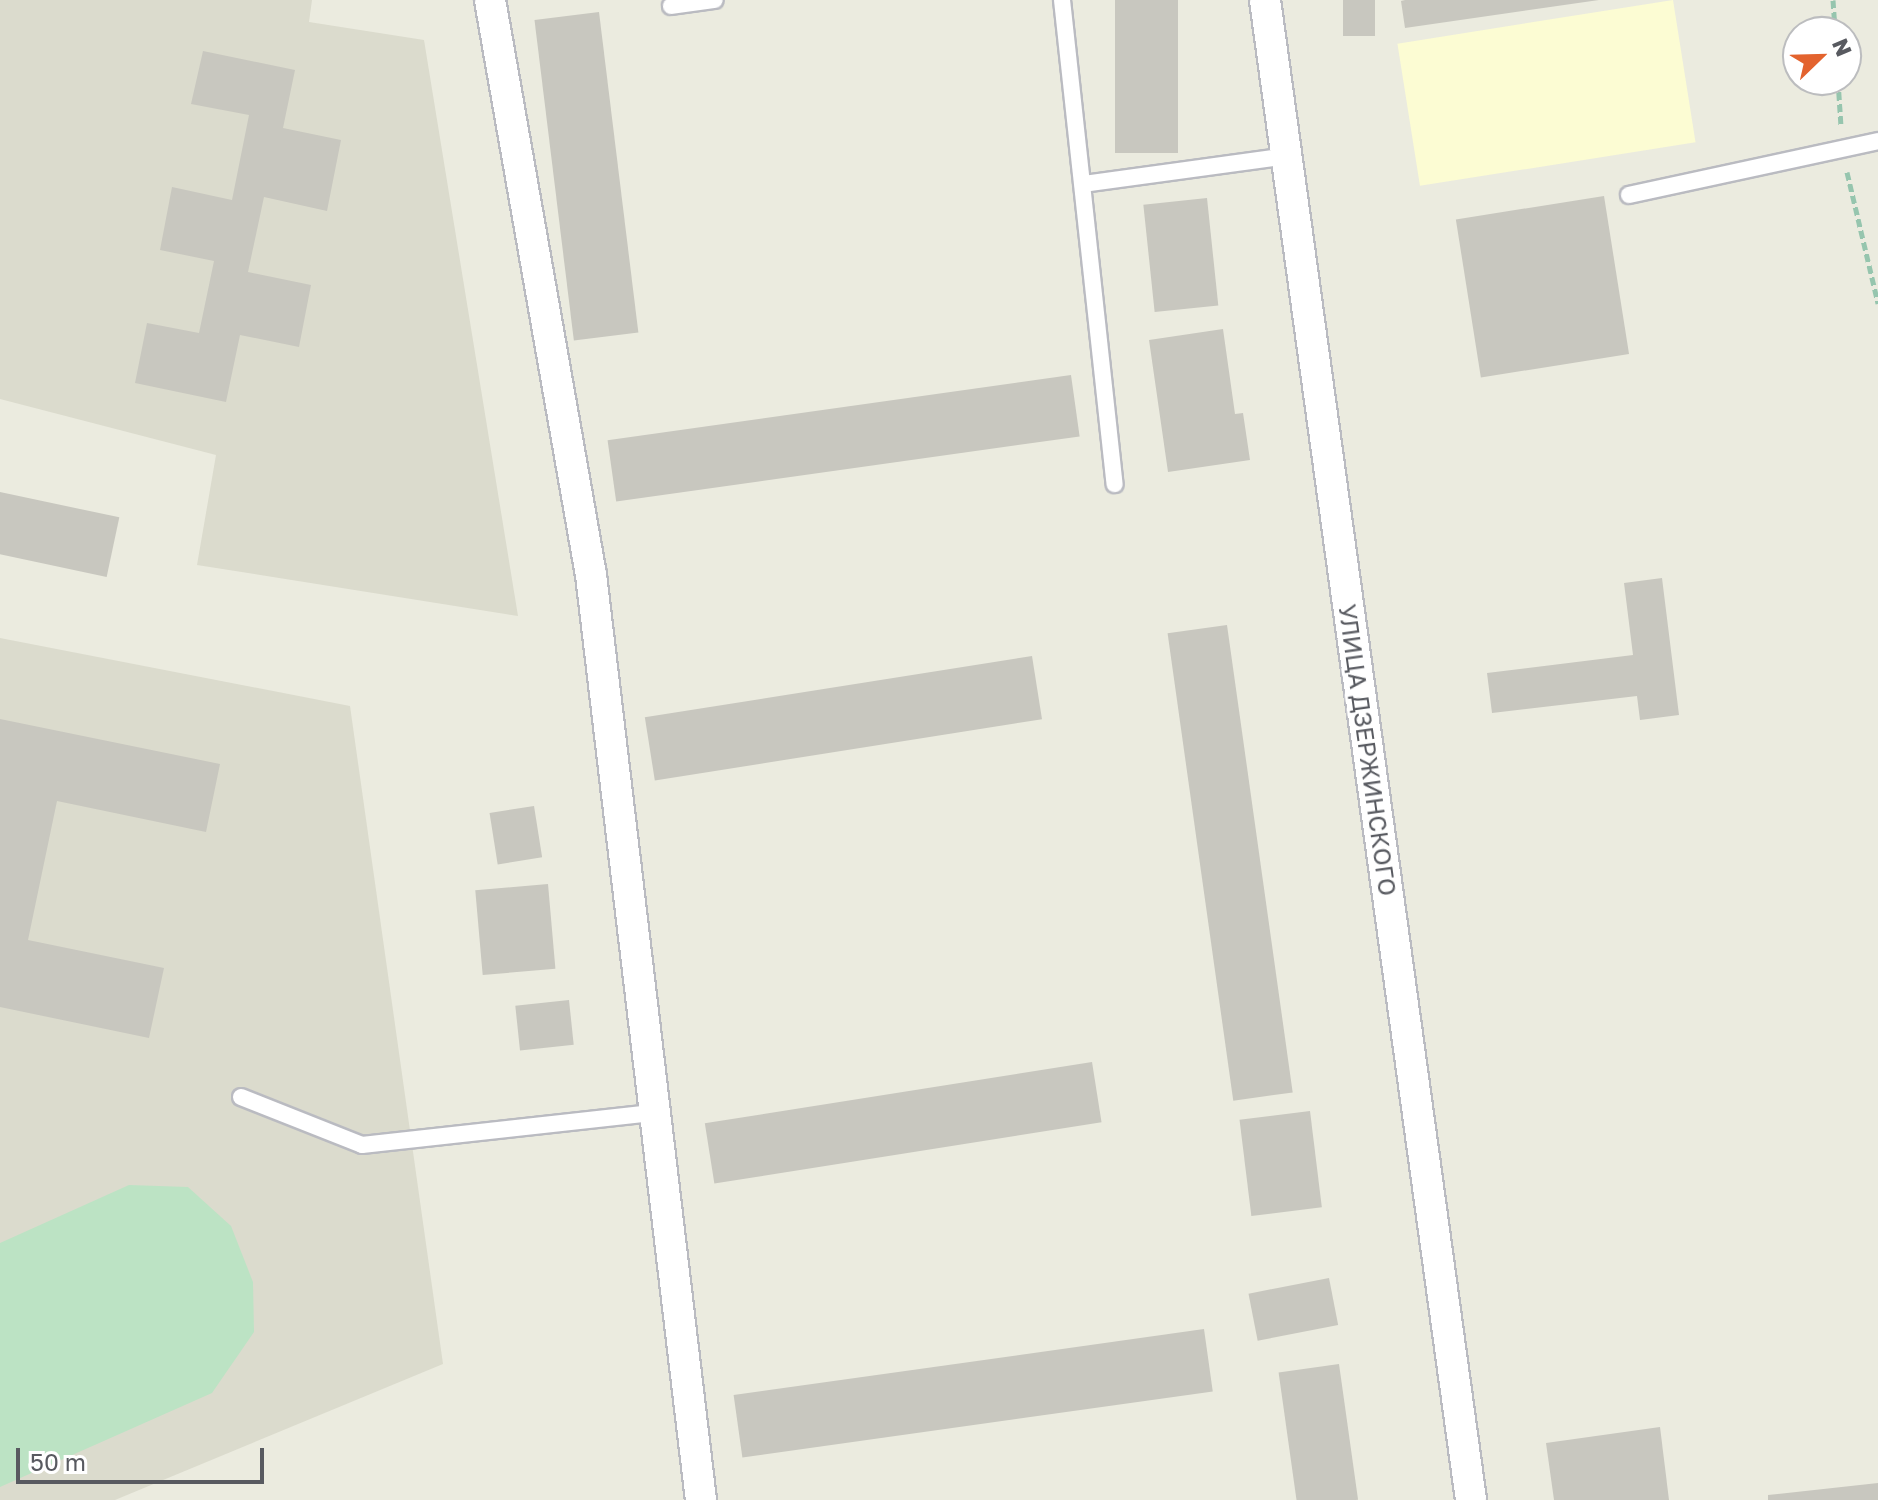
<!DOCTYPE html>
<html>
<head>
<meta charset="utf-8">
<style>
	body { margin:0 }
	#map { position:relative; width:1878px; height:1500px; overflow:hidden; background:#ebebdf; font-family:"Golos Text",sans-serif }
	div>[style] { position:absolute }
	.commercial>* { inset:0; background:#fcfcd3; transform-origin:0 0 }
	.education>* { inset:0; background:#dbdbcd }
	.green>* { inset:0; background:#bce3c4 }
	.building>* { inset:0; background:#c8c7bf; transform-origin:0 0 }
	.path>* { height:5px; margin-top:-2.5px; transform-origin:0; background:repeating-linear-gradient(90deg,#96c5ae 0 8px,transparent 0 12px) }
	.roads { filter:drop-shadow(2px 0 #babbc1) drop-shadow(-2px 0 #babbc1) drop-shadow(0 2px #babbc1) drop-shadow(0 -2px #babbc1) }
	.lane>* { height:16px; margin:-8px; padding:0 8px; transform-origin:8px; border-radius:8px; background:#fff }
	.street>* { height:30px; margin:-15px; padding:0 15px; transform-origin:15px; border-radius:15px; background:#fff }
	span { translate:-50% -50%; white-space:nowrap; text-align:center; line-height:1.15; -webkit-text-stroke:6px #fff; paint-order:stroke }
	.street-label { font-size:24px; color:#585a60 }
	.north { position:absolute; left:1782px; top:16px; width:80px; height:80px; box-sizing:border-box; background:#fff; border:2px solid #bcbdbf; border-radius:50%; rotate:67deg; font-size:22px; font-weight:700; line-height:32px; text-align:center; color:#585a60 }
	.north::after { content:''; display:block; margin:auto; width:28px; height:36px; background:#e3632e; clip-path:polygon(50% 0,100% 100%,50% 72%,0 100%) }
	.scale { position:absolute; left:16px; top:1448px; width:248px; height:36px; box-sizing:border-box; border:4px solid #585a60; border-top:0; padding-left:10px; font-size:24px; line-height:28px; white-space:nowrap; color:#585a60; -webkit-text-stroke:6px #fff; paint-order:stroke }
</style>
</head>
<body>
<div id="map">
	<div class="commercial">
		<div style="left:1673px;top:0;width:144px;height:279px;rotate:81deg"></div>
	</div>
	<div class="education">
		<div style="clip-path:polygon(0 0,312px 0,309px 22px,424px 40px,518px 616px,197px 565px,216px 455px,0 399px)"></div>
		<div style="clip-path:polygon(0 638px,350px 706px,443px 1364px,115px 1500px,0 1500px)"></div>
	</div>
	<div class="green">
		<div style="clip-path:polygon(129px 1185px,188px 1187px,231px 1226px,253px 1282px,254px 1332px,212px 1393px,0 1487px,0 1243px)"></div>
	</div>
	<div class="building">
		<div style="left:1115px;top:0;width:63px;height:153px"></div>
		<div style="left:1343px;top:0;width:32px;height:36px"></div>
		<div style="clip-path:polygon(1599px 0,1405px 28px,1401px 1px,1405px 0)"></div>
		<div style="left:599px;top:12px;width:323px;height:65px;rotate:83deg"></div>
		<div style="clip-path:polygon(203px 51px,295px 70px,283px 128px,341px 140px,327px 211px,264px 197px,248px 272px,311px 285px,299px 347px,240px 335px,226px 402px,135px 383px,147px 323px,199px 333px,214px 261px,160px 250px,172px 187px,232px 200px,249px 115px,191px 104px)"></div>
		<div style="left:1604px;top:196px;width:160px;height:150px;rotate:81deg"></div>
		<div style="left:1207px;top:198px;width:108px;height:64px;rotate:84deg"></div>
		<div style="clip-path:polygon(1223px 329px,1235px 414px,1243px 413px,1250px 460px,1168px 472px,1149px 340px)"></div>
		<div style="left:1071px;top:375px;width:62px;height:468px;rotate:82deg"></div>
		<div style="left:0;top:492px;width:122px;height:61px;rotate:12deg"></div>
		<div style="clip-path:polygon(1662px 578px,1679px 715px,1640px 720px,1637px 696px,1492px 713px,1487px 673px,1633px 655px,1624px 583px)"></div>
		<div style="left:1227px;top:625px;width:472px;height:60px;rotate:82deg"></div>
		<div style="left:1032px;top:656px;width:64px;height:392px;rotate:81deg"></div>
		<div style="clip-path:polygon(0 719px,220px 764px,206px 832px,57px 801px,28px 940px,164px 968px,149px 1038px,0 1007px)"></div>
		<div style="left:534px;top:806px;width:52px;height:45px;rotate:81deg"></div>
		<div style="left:548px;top:884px;width:85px;height:73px;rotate:85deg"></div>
		<div style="left:569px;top:1000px;width:45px;height:54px;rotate:84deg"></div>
		<div style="left:1092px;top:1062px;width:61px;height:392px;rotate:81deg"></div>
		<div style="left:1310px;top:1111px;width:97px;height:71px;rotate:83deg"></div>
		<div style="left:1329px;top:1278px;width:48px;height:82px;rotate:79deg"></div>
		<div style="left:1204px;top:1329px;width:63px;height:475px;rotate:82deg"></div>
		<div style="left:1339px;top:1364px;width:137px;height:61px;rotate:82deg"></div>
		<div style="clip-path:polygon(1660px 1427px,1669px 1500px,1554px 1500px,1546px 1443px)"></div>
		<div style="clip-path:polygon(1878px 1483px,1878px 1500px,1768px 1500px,1768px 1495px)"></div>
	</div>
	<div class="path">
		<div style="left:1833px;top:0;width:32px;rotate:86deg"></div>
		<div style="left:1838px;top:80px;width:46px;rotate:86.3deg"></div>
		<div style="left:1847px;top:172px;width:135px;rotate:76.7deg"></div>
	</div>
	<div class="roads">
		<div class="lane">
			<div style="left:1062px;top:0;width:487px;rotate:83.8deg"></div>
			<div style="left:671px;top:6px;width:44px;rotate:-7.8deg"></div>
			<div style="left:1083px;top:184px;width:206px;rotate:-7.8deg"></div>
			<div style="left:1629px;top:195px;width:255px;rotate:-12.2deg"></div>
			<div style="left:241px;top:1097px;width:130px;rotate:21.6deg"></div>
			<div style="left:362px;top:1145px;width:294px;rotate:-6.3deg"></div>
		</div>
		<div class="street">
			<div style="left:490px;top:0;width:584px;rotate:80.04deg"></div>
			<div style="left:591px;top:575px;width:932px;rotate:83.22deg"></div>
			<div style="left:1265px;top:0;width:1514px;rotate:82.18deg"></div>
		</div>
	</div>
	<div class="street-label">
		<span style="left:1368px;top:750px;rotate:82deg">УЛИЦА ДЗЕРЖИНСКОГО</span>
	</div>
	<div class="north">N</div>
	<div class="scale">50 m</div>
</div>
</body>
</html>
